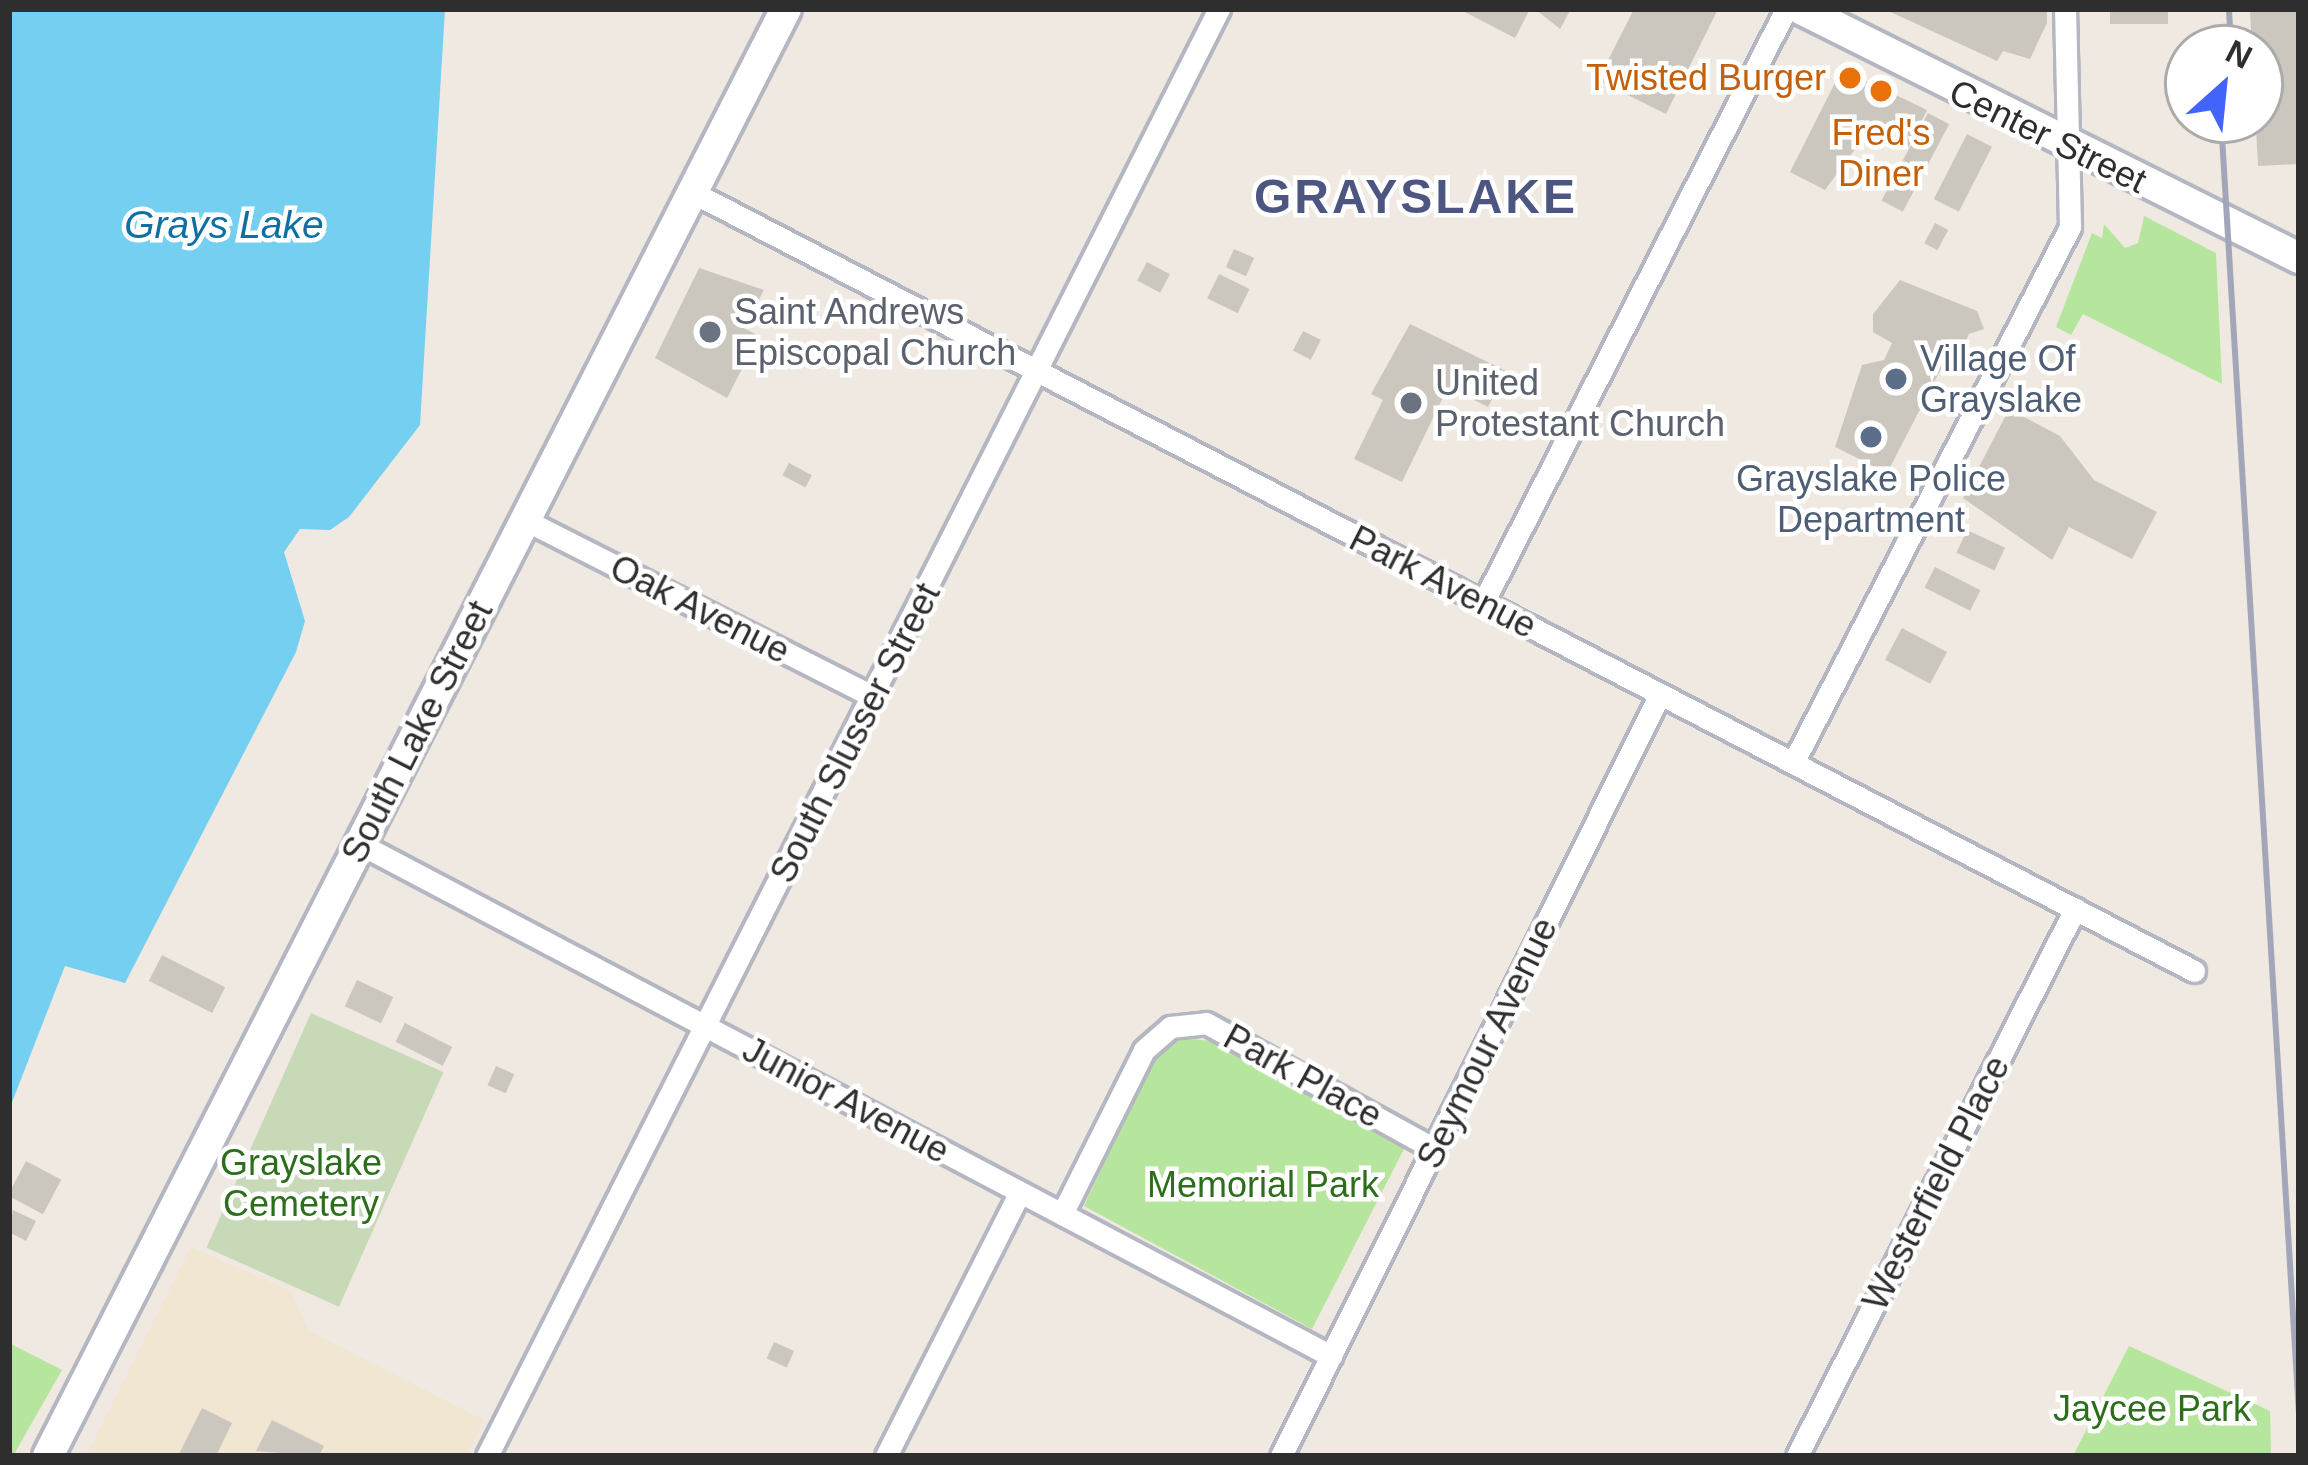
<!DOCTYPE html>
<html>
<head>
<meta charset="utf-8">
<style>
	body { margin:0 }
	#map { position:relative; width:2308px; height:1465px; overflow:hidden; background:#efe9e1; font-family:Arial,sans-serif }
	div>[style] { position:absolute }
	.education>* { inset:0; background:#f0e6d1 }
	.green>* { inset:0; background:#b6e59e }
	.cemetery>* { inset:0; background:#c8d9b8; transform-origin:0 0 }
	.water>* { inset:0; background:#75cff0 }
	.building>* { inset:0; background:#cbc7bf; transform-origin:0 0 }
	.round { border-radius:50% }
	.roads { filter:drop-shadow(3px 0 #b4b7c1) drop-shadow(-3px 0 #b4b7c1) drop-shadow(0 3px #b4b7c1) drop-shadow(0 -3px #b4b7c1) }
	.street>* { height:21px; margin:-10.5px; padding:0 10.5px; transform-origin:10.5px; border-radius:10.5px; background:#fff }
	.secondary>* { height:30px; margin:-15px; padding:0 15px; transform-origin:15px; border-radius:15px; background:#fff }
	.rail>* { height:6px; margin:-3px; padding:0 3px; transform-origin:3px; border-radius:3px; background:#a3a6b8 }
	.dots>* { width:33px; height:33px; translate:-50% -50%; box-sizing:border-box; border:6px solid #fff; border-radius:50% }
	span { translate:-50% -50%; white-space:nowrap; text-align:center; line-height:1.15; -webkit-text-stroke:9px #fff; paint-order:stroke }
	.food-label { font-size:36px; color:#c56008 }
	.right { translate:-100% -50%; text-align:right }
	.street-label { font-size:36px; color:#2e2e2e }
	.worship-label { font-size:36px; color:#5b616d }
	.left { translate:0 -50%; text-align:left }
	.service-label { font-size:36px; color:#4e5e75 }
	.park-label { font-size:36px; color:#2c6e1b }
	.water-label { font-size:39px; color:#0d6fa3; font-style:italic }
	.district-label { font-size:48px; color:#4d5680; font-weight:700; letter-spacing:3px }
	.frame { position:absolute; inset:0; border:12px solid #2e2e2e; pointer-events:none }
	.north { position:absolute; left:2164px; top:24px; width:120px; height:120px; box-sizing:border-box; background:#fff; border:3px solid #ababab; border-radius:50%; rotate:27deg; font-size:33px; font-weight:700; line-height:48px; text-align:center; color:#2e2e2e }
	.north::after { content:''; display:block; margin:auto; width:42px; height:54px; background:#4264fb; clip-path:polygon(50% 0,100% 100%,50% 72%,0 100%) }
</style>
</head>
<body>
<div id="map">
	<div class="education">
		<div style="clip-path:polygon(191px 1247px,291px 1291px,309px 1331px,484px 1420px,466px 1456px,86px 1456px)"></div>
	</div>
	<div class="green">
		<div style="clip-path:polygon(2144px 216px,2216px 253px,2222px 384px,2083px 314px,2071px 335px,2056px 327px,2092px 233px,2102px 238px,2104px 224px,2125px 248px,2138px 243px)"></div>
		<div style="clip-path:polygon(1181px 1038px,1212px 1041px,1408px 1141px,1312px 1329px,1084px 1206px,1155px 1056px)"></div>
		<div style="clip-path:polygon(9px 1343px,62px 1370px,13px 1456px,9px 1456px)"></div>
		<div style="clip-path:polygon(2129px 1346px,2270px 1411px,2271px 1456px,2073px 1456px)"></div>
	</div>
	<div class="cemetery">
		<div style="left:311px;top:1013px;width:145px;height:257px;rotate:24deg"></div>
	</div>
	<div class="water">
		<div style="clip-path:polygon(9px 9px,445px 9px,420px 425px,349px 517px,330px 530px,300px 529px,284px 552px,305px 621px,296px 652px,125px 983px,65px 966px,9px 1110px)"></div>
	</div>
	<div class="building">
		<div style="clip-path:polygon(1459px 9px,1530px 9px,1515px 38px)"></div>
		<div style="clip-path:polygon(1535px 9px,1571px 9px,1560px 29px)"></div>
		<div style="clip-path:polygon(1634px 9px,1718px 9px,1666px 114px,1598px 80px)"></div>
		<div style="clip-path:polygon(1884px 9px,2047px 9px,2047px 23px,2030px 59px,2003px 51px,1997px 61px)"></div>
		<div style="left:2110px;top:9px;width:58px;height:15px"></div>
		<div style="clip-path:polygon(2250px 9px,2299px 9px,2299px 164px,2258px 166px)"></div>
		<div style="clip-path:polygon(1842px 69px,1927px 110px,1908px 148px,1870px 129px,1825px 190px,1790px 172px)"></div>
		<div style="left:1928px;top:113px;width:24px;height:99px;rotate:28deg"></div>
		<div style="left:1967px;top:134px;width:28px;height:73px;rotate:27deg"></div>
		<div style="left:1935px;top:223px;width:15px;height:23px;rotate:28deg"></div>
		<div style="left:1234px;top:249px;width:22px;height:20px;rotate:24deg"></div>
		<div style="left:1147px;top:262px;width:26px;height:21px;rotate:28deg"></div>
		<div style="clip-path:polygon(699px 268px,764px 290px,744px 328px,759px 336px,727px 398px,655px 358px)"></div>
		<div style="left:1219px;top:274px;width:34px;height:27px;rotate:26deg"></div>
		<div style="clip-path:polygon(1900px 280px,1977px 311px,1984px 329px,1969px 334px,1952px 372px,1942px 367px,1887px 473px,1835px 447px,1862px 365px,1884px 360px,1892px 343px,1873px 332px,1873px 314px)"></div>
		<div style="clip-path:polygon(1410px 324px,1506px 371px,1488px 407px,1448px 387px,1402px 482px,1354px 459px,1383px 400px,1371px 394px)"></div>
		<div style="left:1303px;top:331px;width:20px;height:22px;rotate:27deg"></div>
		<div style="clip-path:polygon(2009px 409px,2060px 436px,2094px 480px,2157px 512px,2132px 559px,2069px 527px,2052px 560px,1963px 498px)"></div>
		<div style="left:789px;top:463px;width:26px;height:14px;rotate:28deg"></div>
		<div style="left:1967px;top:530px;width:42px;height:25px;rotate:25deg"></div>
		<div style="left:1935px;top:567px;width:51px;height:23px;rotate:27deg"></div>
		<div style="left:1902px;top:628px;width:51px;height:36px;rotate:28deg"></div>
		<div style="left:162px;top:955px;width:71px;height:29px;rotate:27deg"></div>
		<div style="left:357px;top:980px;width:40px;height:29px;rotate:25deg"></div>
		<div style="left:405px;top:1023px;width:53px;height:21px;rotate:27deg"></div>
		<div style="left:496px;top:1066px;width:20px;height:21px;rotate:24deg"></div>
		<div style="left:26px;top:1161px;width:40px;height:39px;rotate:28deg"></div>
		<div class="round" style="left:1259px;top:1184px;width:16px;height:16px"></div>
		<div style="clip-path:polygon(13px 1210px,36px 1221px,26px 1241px,9px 1232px)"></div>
		<div style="left:774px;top:1342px;width:22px;height:18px;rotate:24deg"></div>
		<div style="clip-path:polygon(202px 1408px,232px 1423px,216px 1456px,178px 1456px)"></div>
		<div style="clip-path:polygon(272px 1420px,324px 1446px,319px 1456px,256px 1451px)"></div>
	</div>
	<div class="roads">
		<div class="street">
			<div style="left:692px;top:192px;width:1692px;rotate:27.41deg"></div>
			<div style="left:525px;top:520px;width:391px;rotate:26.9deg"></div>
			<div style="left:1483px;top:603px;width:667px;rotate:-62.97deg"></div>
			<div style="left:1793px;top:763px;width:603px;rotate:-62.67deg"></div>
			<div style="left:2070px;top:227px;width:218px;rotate:-91.3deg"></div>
			<div style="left:360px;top:844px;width:1098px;rotate:27.8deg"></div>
			<div style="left:1062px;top:1214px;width:183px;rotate:-63.4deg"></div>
			<div style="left:1144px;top:1050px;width:35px;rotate:-41deg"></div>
			<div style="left:1170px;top:1027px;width:36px;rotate:-6deg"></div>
			<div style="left:1206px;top:1023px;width:260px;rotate:28.9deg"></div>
			<div style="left:487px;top:1456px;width:1622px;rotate:-63.17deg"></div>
			<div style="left:886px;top:1456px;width:296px;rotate:-63.1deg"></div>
			<div style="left:1281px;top:1456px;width:851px;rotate:-63.56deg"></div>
			<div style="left:1797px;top:1456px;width:614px;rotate:-63.06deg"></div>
		</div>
		<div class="secondary">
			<div style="left:1801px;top:9px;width:557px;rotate:26.57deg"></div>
			<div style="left:48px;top:1456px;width:1624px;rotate:-62.98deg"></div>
		</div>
	</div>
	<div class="rail">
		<div style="left:2229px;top:9px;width:39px;rotate:87deg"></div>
		<div style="left:2221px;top:120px;width:1295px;rotate:86.55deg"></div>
	</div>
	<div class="dots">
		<div style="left:1850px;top:78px;background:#e8710a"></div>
		<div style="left:1881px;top:91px;background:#e8710a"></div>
		<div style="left:710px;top:332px;background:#6b7280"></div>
		<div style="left:1896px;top:379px;background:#5c6f8a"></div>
		<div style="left:1411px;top:403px;background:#6b7280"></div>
		<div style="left:1871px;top:437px;background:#5c6f8a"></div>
	</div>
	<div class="food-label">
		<span class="right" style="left:1826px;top:78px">Twisted Burger</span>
		<span style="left:1881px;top:153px">Fred's<br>Diner</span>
	</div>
	<div class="street-label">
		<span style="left:2048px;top:136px;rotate:26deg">Center Street</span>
		<span style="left:1443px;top:582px;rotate:27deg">Park Avenue</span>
		<span style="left:700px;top:609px;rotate:27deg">Oak Avenue</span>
		<span style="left:417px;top:732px;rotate:-63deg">South Lake Street</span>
		<span style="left:855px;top:733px;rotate:-63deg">South Slusser Street</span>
		<span style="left:1487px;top:1043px;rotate:-64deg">Seymour Avenue</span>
		<span style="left:1303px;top:1076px;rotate:29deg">Park Place</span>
		<span style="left:846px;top:1100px;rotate:28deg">Junior Avenue</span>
		<span style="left:1936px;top:1183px;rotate:-63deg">Westerfield Place</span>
	</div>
	<div class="worship-label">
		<span class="left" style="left:734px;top:332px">Saint Andrews<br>Episcopal Church</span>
		<span class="left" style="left:1435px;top:403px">United<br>Protestant Church</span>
	</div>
	<div class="service-label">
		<span class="left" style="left:1920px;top:379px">Village Of<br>Grayslake</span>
		<span style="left:1871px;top:499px">Grayslake Police<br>Department</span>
	</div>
	<div class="park-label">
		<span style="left:301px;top:1183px">Grayslake<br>Cemetery</span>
		<span style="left:1263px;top:1185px">Memorial Park</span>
		<span style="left:2152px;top:1409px">Jaycee Park</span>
	</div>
	<div class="water-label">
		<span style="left:224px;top:225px">Grays Lake</span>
	</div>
	<div class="district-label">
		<span style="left:1416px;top:197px">GRAYSLAKE</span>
	</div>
	<div class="frame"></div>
	<div class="north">N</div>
</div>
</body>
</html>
